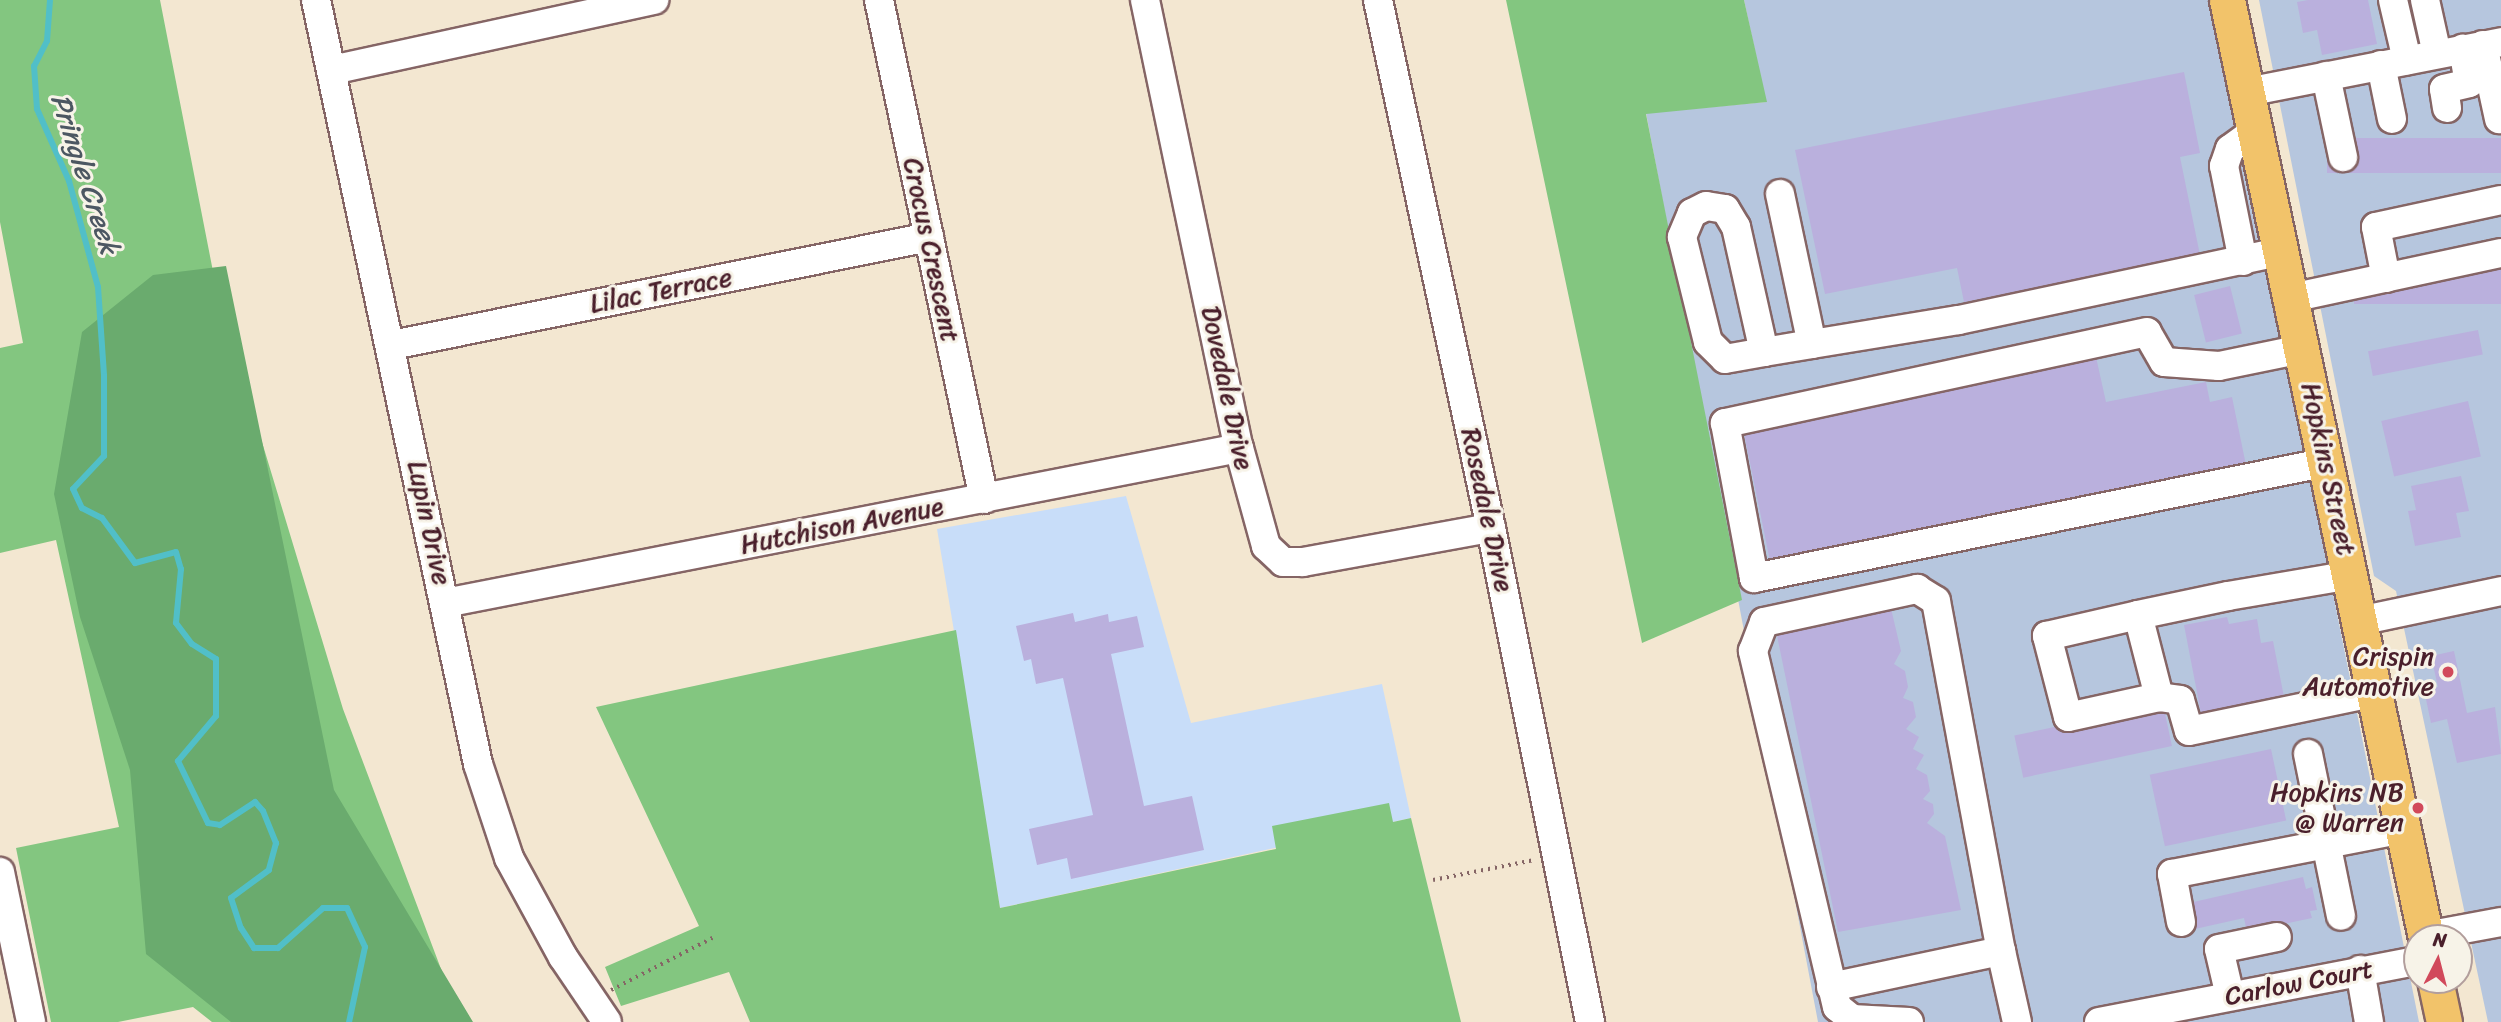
<!DOCTYPE html>
<html>
<head>
<meta charset="utf-8">
<style>
	body { margin:0 }
	#map { position:relative; width:2501px; height:1022px; overflow:hidden; background:#f3e7d1; font-family:Sriracha,sans-serif }
	div>[style] { position:absolute }
	.built>* { inset:0; background:#c8ddf9 }
	.industrial>* { inset:0; background:#b6c6de }
	.green>* { inset:0; background:#83c680 }
	.forest>* { inset:0; background:#6aab6e }
	.stream>* { height:6px; margin:-3px; padding:0 3px; transform-origin:3px; border-radius:3px; background:#51bfc8 }
	.building>* { inset:0; background:#bab0dd; transform-origin:0 0 }
	.path>* { height:3.5px; margin-top:-1.75px; transform-origin:0; background:repeating-linear-gradient(90deg,#856565 0 2px,transparent 0 7px) }
	.roads { filter:drop-shadow(2px 0 #856565) drop-shadow(-2px 0 #856565) drop-shadow(0 2px #856565) drop-shadow(0 -2px #856565) }
	.minor>* { height:28px; margin:-14px; padding:0 14px; transform-origin:14px; border-radius:14px; background:#fff }
	.major>* { height:35px; margin:-17.5px; padding:0 17.5px; transform-origin:17.5px; border-radius:17.5px; background:#f2c36a }
	.dots>* { width:19px; height:19px; translate:-50% -50%; box-sizing:border-box; border:4px solid #f7f3e8; border-radius:50% }
	span { translate:-50% -50%; white-space:nowrap; text-align:center; line-height:1.15; -webkit-text-stroke:6px #f7f3e8; paint-order:stroke }
	.street-label { font-size:26px; color:#4a1f2b }
	.poi-label { font-size:26px; color:#4a1f2b }
	.right { translate:-100% -50%; text-align:right }
	.water-label { font-size:28px; color:#4c5762; font-style:italic }
	.north { position:absolute; left:2403px; top:924px; width:70px; height:70px; box-sizing:border-box; background:#f7f3e8; border:2px solid #b29e9c; border-radius:50%; rotate:6deg; font-size:19px; font-weight:700; line-height:28px; text-align:center; color:#4a1f2b }
	.north::after { content:''; display:block; margin:auto; width:24px; height:32px; background:#d1495b; clip-path:polygon(50% 0,100% 100%,50% 72%,0 100%) }
</style>
</head>
<body>
<div id="map">
	<div class="built">
		<div style="clip-path:polygon(1126px 496px,1191px 723px,1382px 684px,1411px 818px,1000px 908px,937px 529px)"></div>
	</div>
	<div class="industrial">
		<div style="clip-path:polygon(1744px 0,2214px 0,2419px 1022px,1818px 1022px,1646px 113px,1766px 102px)"></div>
		<div style="clip-path:polygon(2259px 0,2501px 0,2501px 1022px,2488px 1022px,2396px 591px,2374px 576px)"></div>
	</div>
	<div class="green">
		<div style="clip-path:polygon(0 0,160px 0,218px 297px,343px 709px,461px 1022px,212px 1022px,193px 1007px,118px 1022px,51px 1022px,16px 848px,119px 827px,56px 540px,0 553px,0 348px,23px 343px,0 222px)"></div>
		<div style="clip-path:polygon(1506px 0,1744px 0,1767px 102px,1646px 114px,1742px 600px,1642px 643px)"></div>
		<div style="clip-path:polygon(956px 630px,1000px 908px,1276px 849px,1272px 826px,1389px 803px,1393px 822px,1411px 818px,1461px 1022px,750px 1022px,729px 972px,621px 1006px,605px 967px,699px 926px,596px 707px)"></div>
	</div>
	<div class="forest">
		<div style="clip-path:polygon(226px 266px,334px 790px,473px 1022px,231px 1022px,146px 954px,130px 770px,80px 617px,54px 494px,82px 332px,153px 275px)"></div>
	</div>
	<div class="stream">
		<div style="left:50px;top:0;width:41px;rotate:94.2deg"></div>
		<div style="left:47px;top:41px;width:28px;rotate:117deg"></div>
		<div style="left:34px;top:66px;width:43px;rotate:86deg"></div>
		<div style="left:37px;top:109px;width:79px;rotate:66deg"></div>
		<div style="left:69px;top:181px;width:110px;rotate:74.7deg"></div>
		<div style="left:98px;top:287px;width:89px;rotate:86.1deg"></div>
		<div style="left:104px;top:376px;width:80px;rotate:90deg"></div>
		<div style="left:104px;top:456px;width:45px;rotate:133.2deg"></div>
		<div style="left:73px;top:489px;width:21px;rotate:65deg"></div>
		<div style="left:82px;top:508px;width:22px;rotate:27deg"></div>
		<div style="left:102px;top:518px;width:56px;rotate:53.7deg"></div>
		<div style="left:135px;top:563px;width:42px;rotate:-15deg"></div>
		<div style="left:176px;top:552px;width:18px;rotate:74deg"></div>
		<div style="left:181px;top:569px;width:54px;rotate:95.3deg"></div>
		<div style="left:176px;top:623px;width:26px;rotate:53deg"></div>
		<div style="left:192px;top:644px;width:28px;rotate:32deg"></div>
		<div style="left:216px;top:659px;width:57px;rotate:90deg"></div>
		<div style="left:216px;top:716px;width:59px;rotate:130.2deg"></div>
		<div style="left:178px;top:761px;width:69px;rotate:64.2deg"></div>
		<div style="left:208px;top:823px;width:12px;rotate:9deg"></div>
		<div style="left:220px;top:825px;width:42px;rotate:-33.3deg"></div>
		<div style="left:255px;top:802px;width:12px;rotate:48deg"></div>
		<div style="left:263px;top:811px;width:35px;rotate:68deg"></div>
		<div style="left:276px;top:843px;width:28px;rotate:105deg"></div>
		<div style="left:269px;top:870px;width:47px;rotate:143.6deg"></div>
		<div style="left:231px;top:898px;width:32px;rotate:72deg"></div>
		<div style="left:241px;top:928px;width:24px;rotate:57deg"></div>
		<div style="left:254px;top:948px;width:24px"></div>
		<div style="left:278px;top:948px;width:60px;rotate:-41.6deg"></div>
		<div style="left:323px;top:908px;width:24px"></div>
		<div style="left:347px;top:908px;width:43px;rotate:65.2deg"></div>
		<div style="left:365px;top:947px;width:77px;rotate:102deg"></div>
	</div>
	<div class="building">
		<div style="clip-path:polygon(2308px 0,2368px 0,2377px 44px,2322px 55px,2317px 30px,2303px 33px,2297px 2px)"></div>
		<div style="clip-path:polygon(2184px 72px,2200px 153px,2180px 157px,2200px 255px,1964px 302px,1957px 268px,1825px 294px,1795px 150px)"></div>
		<div style="left:2501px;top:138px;width:35px;height:174px;rotate:90deg"></div>
		<div style="left:2501px;top:268px;width:36px;height:147px;rotate:90deg"></div>
		<div style="left:2230px;top:286px;width:49px;height:37px;rotate:76deg"></div>
		<div style="left:2478px;top:330px;width:25px;height:112px;rotate:79deg"></div>
		<div style="clip-path:polygon(2096px 357px,2106px 402px,2206px 382px,2210px 402px,2232px 397px,2247px 470px,1771px 566px,1743px 428px)"></div>
		<div style="left:2468px;top:401px;width:57px;height:89px;rotate:77deg"></div>
		<div style="clip-path:polygon(2461px 476px,2469px 511px,2456px 513px,2461px 537px,2415px 546px,2408px 511px,2416px 510px,2411px 486px)"></div>
		<div style="clip-path:polygon(1889px 600px,1901px 651px,1894px 664px,1905px 671px,1908px 687px,1903px 698px,1913px 702px,1916px 717px,1906px 729px,1919px 737px,1913px 749px,1924px 755px,1916px 769px,1927px 775px,1930px 791px,1923px 799px,1933px 804px,1934px 814px,1927px 823px,1945px 836px,1961px 910px,1838px 932px,1775px 626px)"></div>
		<div style="clip-path:polygon(1073px 613px,1075px 622px,1108px 614px,1109px 622px,1137px 616px,1144px 647px,1111px 654px,1144px 806px,1192px 796px,1204px 850px,1071px 879px,1067px 858px,1037px 865px,1029px 829px,1093px 815px,1063px 678px,1036px 684px,1031px 659px,1024px 661px,1016px 626px)"></div>
		<div style="clip-path:polygon(2227px 617px,2229px 624px,2257px 619px,2261px 643px,2273px 641px,2284px 697px,2201px 713px,2184px 625px)"></div>
		<div style="clip-path:polygon(2454px 651px,2467px 713px,2495px 707px,2501px 754px,2457px 763px,2447px 719px,2431px 723px,2424px 690px,2438px 687px,2431px 656px)"></div>
		<div style="left:2163px;top:704px;width:43px;height:152px;rotate:78deg"></div>
		<div style="left:2271px;top:749px;width:73px;height:124px;rotate:78deg"></div>
		<div style="clip-path:polygon(2303px 877px,2306px 889px,2312px 887px,2317px 910px,2310px 911px,2312px 918px,2247px 932px,2244px 918px,2195px 929px,2189px 903px)"></div>
	</div>
	<div class="path">
		<div style="left:1433px;top:880px;width:103px;rotate:-11.2deg"></div>
		<div style="left:611px;top:990px;width:114px;rotate:-27.2deg"></div>
	</div>
	<div class="roads">
		<div class="minor">
			<div style="left:316px;top:0;width:781px;rotate:78.03deg"></div>
			<div style="left:478px;top:764px;width:99px;rotate:71.7deg"></div>
			<div style="left:509px;top:858px;width:113px;rotate:61.4deg"></div>
			<div style="left:563px;top:957px;width:78px;rotate:55.9deg"></div>
			<div style="left:879px;top:0;width:510px;rotate:78.12deg"></div>
			<div style="left:1145px;top:0;width:458px;rotate:78.2deg"></div>
			<div style="left:1239px;top:448px;width:102px;rotate:74.6deg"></div>
			<div style="left:1266px;top:546px;width:23px;rotate:43deg"></div>
			<div style="left:1283px;top:562px;width:20px"></div>
			<div style="left:1303px;top:562px;width:191px;rotate:-10.3deg"></div>
			<div style="left:1378px;top:0;width:540px;rotate:77.92deg"></div>
			<div style="left:1491px;top:528px;width:504px;rotate:78.67deg"></div>
			<div style="left:2393px;top:0;width:62px;rotate:76.9deg"></div>
			<div style="left:2425px;top:0;width:55px;rotate:77.5deg"></div>
			<div style="left:2483px;top:45px;width:76px;rotate:77.8deg"></div>
			<div style="left:2381px;top:65px;width:55px;rotate:78.5deg"></div>
			<div style="left:332px;top:70px;width:330px;rotate:-12.3deg"></div>
			<div style="left:2326px;top:76px;width:83px;rotate:78.1deg"></div>
			<div style="left:2247px;top:92px;width:259px;rotate:-11.1deg"></div>
			<div style="left:2447px;top:108px;width:19px;rotate:-99deg"></div>
			<div style="left:2444px;top:89px;width:26px;rotate:-13deg"></div>
			<div style="left:2469px;top:83px;width:35px;rotate:-100deg"></div>
			<div style="left:1780px;top:194px;width:153px;rotate:78deg"></div>
			<div style="left:2243px;top:261px;width:97px;rotate:-101.3deg"></div>
			<div style="left:2224px;top:166px;width:18px;rotate:-71deg"></div>
			<div style="left:2230px;top:149px;width:31px;rotate:-36deg"></div>
			<div style="left:2386px;top:278px;width:52px;rotate:-101.1deg"></div>
			<div style="left:2376px;top:227px;width:128px;rotate:-12.2deg"></div>
			<div style="left:2291px;top:298px;width:215px;rotate:-12.1deg"></div>
			<div style="left:392px;top:345px;width:548px;rotate:-11.37deg"></div>
			<div style="left:2302px;top:349px;width:85px;rotate:168.4deg"></div>
			<div style="left:2219px;top:366px;width:55px;rotate:-175.8deg"></div>
			<div style="left:2164px;top:362px;width:34px;rotate:-120deg"></div>
			<div style="left:2147px;top:332px;width:432px;rotate:167.8deg"></div>
			<div style="left:1725px;top:423px;width:158px;rotate:79.4deg"></div>
			<div style="left:1754px;top:578px;width:586px;rotate:-11.43deg"></div>
			<div style="left:1764px;top:352px;width:128px;rotate:-102.6deg"></div>
			<div style="left:1736px;top:227px;width:21px;rotate:-121deg"></div>
			<div style="left:1725px;top:209px;width:19px;rotate:-171deg"></div>
			<div style="left:1706px;top:206px;width:16px;rotate:153deg"></div>
			<div style="left:1692px;top:213px;width:26px;rotate:113deg"></div>
			<div style="left:1682px;top:237px;width:108px;rotate:76.1deg"></div>
			<div style="left:1708px;top:342px;width:24px;rotate:45deg"></div>
			<div style="left:1725px;top:359px;width:40px;rotate:-10deg"></div>
			<div style="left:1764px;top:352px;width:49px;rotate:-9.5deg"></div>
			<div style="left:1812px;top:344px;width:149px;rotate:-9.3deg"></div>
			<div style="left:1959px;top:320px;width:328px;rotate:-12deg"></div>
			<div style="left:445px;top:603px;width:809px;rotate:-11.05deg"></div>
			<div style="left:2138px;top:615px;width:85px;rotate:75.6deg"></div>
			<div style="left:2159px;top:697px;width:93px;rotate:167.6deg"></div>
			<div style="left:2068px;top:717px;width:84px;rotate:-104.5deg"></div>
			<div style="left:2047px;top:636px;width:93px;rotate:-13deg"></div>
			<div style="left:2138px;top:615px;width:92px;rotate:-11.9deg"></div>
			<div style="left:2228px;top:596px;width:125px;rotate:-9.7deg"></div>
			<div style="left:2359px;top:621px;width:145px;rotate:-11.9deg"></div>
			<div style="left:2159px;top:697px;width:21px;rotate:8deg"></div>
			<div style="left:2180px;top:700px;width:32px;rotate:74deg"></div>
			<div style="left:2189px;top:731px;width:188px;rotate:-11.7deg"></div>
			<div style="left:2308px;top:754px;width:165px;rotate:78.5deg"></div>
			<div style="left:0;top:872px;width:153px;rotate:78.3deg"></div>
			<div style="left:2181px;top:922px;width:49px;rotate:-100.6deg"></div>
			<div style="left:2172px;top:874px;width:236px;rotate:-11deg"></div>
			<div style="left:2426px;top:936px;width:76px;rotate:-10.6deg"></div>
			<div style="left:2360px;top:970px;width:53px;rotate:80.2deg"></div>
			<div style="left:1831px;top:987px;width:174px;rotate:-12deg"></div>
			<div style="left:2001px;top:951px;width:73px;rotate:77.3deg"></div>
			<div style="left:2230px;top:996px;width:48px;rotate:-103.2deg"></div>
			<div style="left:2219px;top:949px;width:59px;rotate:-11.7deg"></div>
			<div style="left:1909px;top:1022px;width:57px;rotate:-177deg"></div>
			<div style="left:1852px;top:1019px;width:19px;rotate:-141deg"></div>
			<div style="left:1837px;top:1007px;width:366px;rotate:-103.3deg"></div>
			<div style="left:1753px;top:651px;width:31px;rotate:-69deg"></div>
			<div style="left:1764px;top:622px;width:157px;rotate:-12.2deg"></div>
			<div style="left:1917px;top:589px;width:22px;rotate:32deg"></div>
			<div style="left:1936px;top:601px;width:356px;rotate:79.5deg"></div>
			<div style="left:2099px;top:1022px;width:324px;rotate:-10.9deg"></div>
		</div>
		<div class="major">
			<div style="left:2227px;top:0;width:959px;rotate:78.02deg"></div>
			<div style="left:2435px;top:980px;width:43px;rotate:77.9deg"></div>
		</div>
	</div>
	<div class="dots">
		<div style="left:2448px;top:672px;background:#d1495b"></div>
		<div style="left:2418px;top:808px;background:#d1495b"></div>
	</div>
	<div class="street-label">
		<span style="left:931px;top:250px;rotate:78deg">Crocus Crescent</span>
		<span style="left:661px;top:291px;rotate:-11deg">Lilac Terrace</span>
		<span style="left:1227px;top:388px;rotate:78deg">Dovedale Drive</span>
		<span style="left:2328px;top:469px;rotate:78deg">Hopkins Street</span>
		<span style="left:1487px;top:510px;rotate:78deg">Rosedale Drive</span>
		<span style="left:429px;top:523px;rotate:78deg">Lupin Drive</span>
		<span style="left:842px;top:526px;rotate:-11deg">Hutchison Avenue</span>
		<span style="left:2299px;top:983px;rotate:-11deg">Carlow Court</span>
	</div>
	<div class="poi-label">
		<span class="right" style="left:2434px;top:672px">Crispin<br>Automotive</span>
		<span class="right" style="left:2404px;top:808px">Hopkins NB<br>@ Warren</span>
	</div>
	<div class="water-label">
		<span style="left:85px;top:174px;rotate:72deg">Pringle Creek</span>
	</div>
	<div class="north">N</div>
</div>
</body>
</html>
